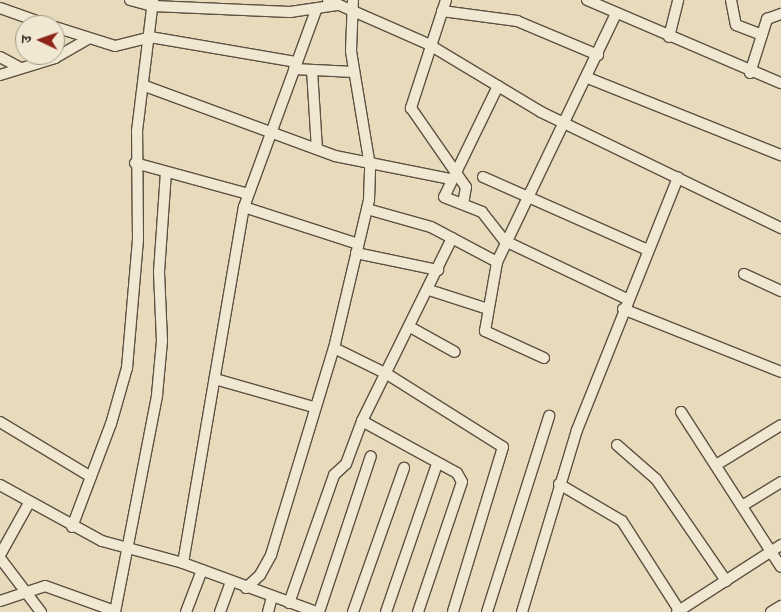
<!DOCTYPE html>
<html>
<head>
<meta charset="utf-8">
<style>
	body { margin:0 }
	#map { position:relative; width:781px; height:612px; overflow:hidden; background:#e8dbbc; font-family:"EB Garamond","Noto Serif Devanagari",serif }
	div>[style] { position:absolute }
	.roads { filter:drop-shadow(1px 0 #5e5042) drop-shadow(-1px 0 #5e5042) drop-shadow(0 1px #5e5042) drop-shadow(0 -1px #5e5042) }
	.minor>* { height:10px; margin:-5px; padding:0 5px; transform-origin:5px; border-radius:5px; background:#f0e8d3 }
	span { translate:-50% -50%; white-space:nowrap; text-align:center; line-height:1.15; -webkit-text-stroke:4.5px #f0e8d3; paint-order:stroke }
	.north { position:absolute; left:15px; top:15px; width:50px; height:50px; box-sizing:border-box; background:#f0e8d3; border:1px solid #a39989; border-radius:50%; rotate:273deg; font-size:14px; font-weight:700; line-height:20px; text-align:center; color:#30221a }
	.north::after { content:''; display:block; margin:auto; width:18px; height:22px; background:#8f2418; clip-path:polygon(50% 0,100% 100%,50% 72%,0 100%) }
</style>
</head>
<body>
<div id="map">
	<div class="roads">
		<div class="minor">
			<div style="left:130px;top:0;width:24px;rotate:15deg"></div>
			<div style="left:153px;top:6px;width:137px;rotate:2.5deg"></div>
			<div style="left:290px;top:12px;width:49px;rotate:-8.3deg"></div>
			<div style="left:328px;top:0;width:109px;rotate:23.7deg"></div>
			<div style="left:428px;top:44px;width:132px;rotate:31deg"></div>
			<div style="left:541px;top:112px;width:267px;rotate:25.8deg"></div>
			<div style="left:446px;top:0;width:114px;rotate:108deg"></div>
			<div style="left:411px;top:108px;width:96px;rotate:55.2deg"></div>
			<div style="left:466px;top:187px;width:17px;rotate:100deg"></div>
			<div style="left:587px;top:0;width:211px;rotate:23.2deg"></div>
			<div style="left:731px;top:0;width:25px;rotate:79deg"></div>
			<div style="left:736px;top:25px;width:28px;rotate:21deg"></div>
			<div style="left:0;top:8px;width:51px;rotate:19.5deg"></div>
			<div style="left:442px;top:11px;width:76px;rotate:7.6deg"></div>
			<div style="left:517px;top:21px;width:88px;rotate:22.8deg"></div>
			<div style="left:55px;top:27px;width:63px;rotate:17.6deg"></div>
			<div style="left:115px;top:46px;width:36px;rotate:-14deg"></div>
			<div style="left:150px;top:37px;width:149px;rotate:9.7deg"></div>
			<div style="left:669px;top:37px;width:38px;rotate:-76deg"></div>
			<div style="left:0;top:57px;width:21px;rotate:28deg"></div>
			<div style="left:294px;top:69px;width:60px;rotate:2.9deg"></div>
			<div style="left:312px;top:70px;width:79px;rotate:86.4deg"></div>
			<div style="left:750px;top:73px;width:57px;rotate:-72.5deg"></div>
			<div style="left:767px;top:19px;width:15px;rotate:-20deg"></div>
			<div style="left:0;top:75px;width:58px;rotate:-17.2deg"></div>
			<div style="left:55px;top:58px;width:38px;rotate:-30deg"></div>
			<div style="left:588px;top:78px;width:208px;rotate:21.8deg"></div>
			<div style="left:145px;top:86px;width:202px;rotate:20.2deg"></div>
			<div style="left:335px;top:156px;width:117px;rotate:11.3deg"></div>
			<div style="left:498px;top:86px;width:123px;rotate:115.9deg"></div>
			<div style="left:444px;top:197px;width:41px;rotate:21.5deg"></div>
			<div style="left:482px;top:212px;width:37px;rotate:52deg"></div>
			<div style="left:505px;top:241px;width:135px;rotate:25.4deg"></div>
			<div style="left:135px;top:163px;width:117px;rotate:15.3deg"></div>
			<div style="left:483px;top:177px;width:180px;rotate:23.9deg"></div>
			<div style="left:244px;top:207px;width:120px;rotate:18deg"></div>
			<div style="left:367px;top:209px;width:66px;rotate:15.7deg"></div>
			<div style="left:431px;top:227px;width:75px;rotate:27.9deg"></div>
			<div style="left:356px;top:253px;width:84px;rotate:11.7deg"></div>
			<div style="left:744px;top:274px;width:41px;rotate:24.7deg"></div>
			<div style="left:429px;top:290px;width:62px;rotate:17.9deg"></div>
			<div style="left:623px;top:309px;width:170px;rotate:21.7deg"></div>
			<div style="left:410px;top:327px;width:51px;rotate:29.1deg"></div>
			<div style="left:334px;top:348px;width:59px;rotate:26.1deg"></div>
			<div style="left:387px;top:374px;width:137px;rotate:32.2deg"></div>
			<div style="left:503px;top:447px;width:172px;rotate:106.9deg"></div>
			<div style="left:544px;top:358px;width:65px;rotate:-155.4deg"></div>
			<div style="left:485px;top:331px;width:70px;rotate:-80.1deg"></div>
			<div style="left:497px;top:262px;width:275px;rotate:-64.4deg"></div>
			<div style="left:215px;top:379px;width:102px;rotate:15.9deg"></div>
			<div style="left:681px;top:412px;width:184px;rotate:57.2deg"></div>
			<div style="left:362px;top:421px;width:108px;rotate:28.7deg"></div>
			<div style="left:457px;top:473px;width:10px;rotate:61deg"></div>
			<div style="left:462px;top:482px;width:137px;rotate:108.7deg"></div>
			<div style="left:0;top:422px;width:106px;rotate:31.1deg"></div>
			<div style="left:617px;top:445px;width:52px;rotate:41.1deg"></div>
			<div style="left:656px;top:479px;width:124px;rotate:55.5deg"></div>
			<div style="left:716px;top:465px;width:76px;rotate:-31.6deg"></div>
			<div style="left:559px;top:484px;width:73px;rotate:30.4deg"></div>
			<div style="left:622px;top:521px;width:106px;rotate:57.4deg"></div>
			<div style="left:0;top:485px;width:116px;rotate:28.8deg"></div>
			<div style="left:102px;top:541px;width:84px;rotate:15.2deg"></div>
			<div style="left:183px;top:563px;width:142px;rotate:20.2deg"></div>
			<div style="left:742px;top:506px;width:46px;rotate:-31.6deg"></div>
			<div style="left:72px;top:527px;width:110px;rotate:-69.3deg"></div>
			<div style="left:111px;top:424px;width:58px;rotate:-74.1deg"></div>
			<div style="left:127px;top:368px;width:129px;rotate:-85.1deg"></div>
			<div style="left:138px;top:239px;width:108px;rotate:-90.5deg"></div>
			<div style="left:137px;top:131px;width:132px;rotate:-83deg"></div>
			<div style="left:0;top:555px;width:60px;rotate:-60.9deg"></div>
			<div style="left:0;top:558px;width:68px;rotate:52.8deg"></div>
			<div style="left:183px;top:563px;width:361px;rotate:-80.3deg"></div>
			<div style="left:244px;top:207px;width:210px;rotate:-69.9deg"></div>
			<div style="left:246px;top:588px;width:19px;rotate:-43deg"></div>
			<div style="left:260px;top:575px;width:23px;rotate:-61deg"></div>
			<div style="left:271px;top:555px;width:216px;rotate:-73.1deg"></div>
			<div style="left:334px;top:348px;width:152px;rotate:-76.7deg"></div>
			<div style="left:369px;top:200px;width:34px;rotate:-88deg"></div>
			<div style="left:370px;top:166px;width:117px;rotate:-99.4deg"></div>
			<div style="left:351px;top:51px;width:51px;rotate:-87.8deg"></div>
			<div style="left:0;top:601px;width:47px;rotate:-18.4deg"></div>
			<div style="left:45px;top:586px;width:74px;rotate:19.7deg"></div>
			<div style="left:289px;top:603px;width:136px;rotate:-70.6deg"></div>
			<div style="left:334px;top:475px;width:16px;rotate:-43deg"></div>
			<div style="left:346px;top:464px;width:46px;rotate:-69.6deg"></div>
			<div style="left:362px;top:421px;width:204px;rotate:-63.8deg"></div>
			<div style="left:115px;top:612px;width:221px;rotate:-79deg"></div>
			<div style="left:157px;top:395px;width:54px;rotate:-84.7deg"></div>
			<div style="left:162px;top:341px;width:69px;rotate:-92.5deg"></div>
			<div style="left:159px;top:272px;width:99px;rotate:-86deg"></div>
			<div style="left:186px;top:612px;width:45px;rotate:-69.1deg"></div>
			<div style="left:220px;top:612px;width:33px;rotate:-70deg"></div>
			<div style="left:268px;top:612px;width:16px;rotate:-75deg"></div>
			<div style="left:319px;top:612px;width:164px;rotate:-71.6deg"></div>
			<div style="left:353px;top:612px;width:153px;rotate:-70.5deg"></div>
			<div style="left:386px;top:612px;width:157px;rotate:-71deg"></div>
			<div style="left:487px;top:612px;width:206px;rotate:-72.4deg"></div>
			<div style="left:522px;top:612px;width:190px;rotate:-73.2deg"></div>
			<div style="left:577px;top:430px;width:272px;rotate:-68.2deg"></div>
			<div style="left:677px;top:612px;width:124px;rotate:-32.8deg"></div>
			<div style="left:771px;top:612px;width:12px;rotate:-31deg"></div>
		</div>
	</div>
	<div class="north">उ</div>
</div>
</body>
</html>
